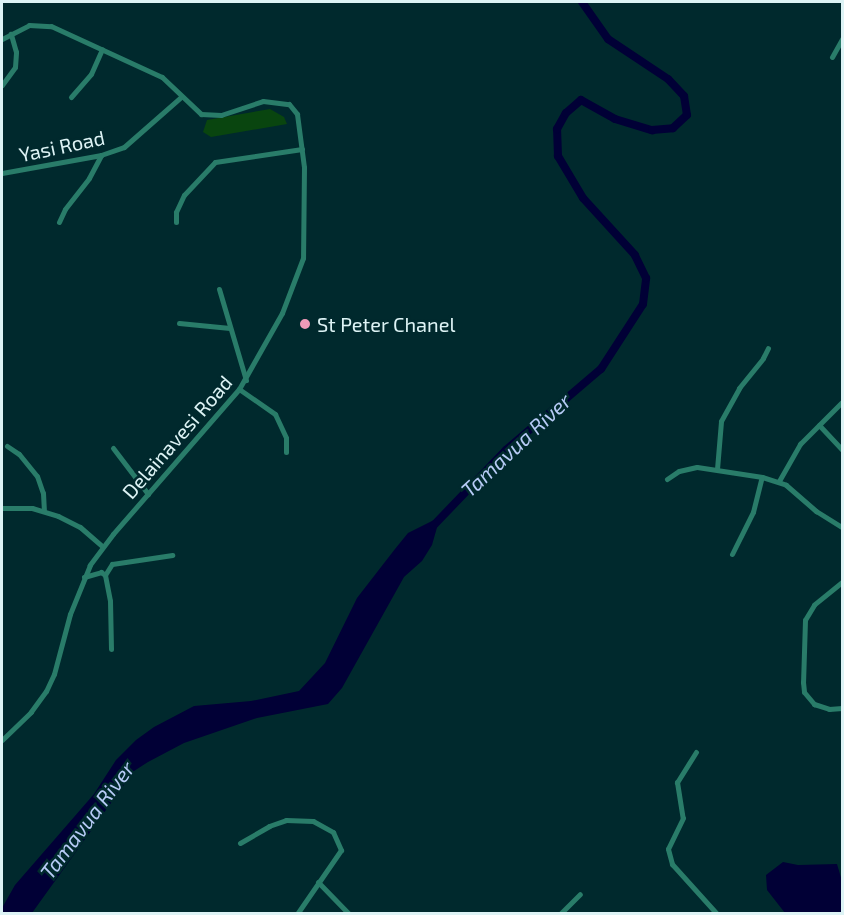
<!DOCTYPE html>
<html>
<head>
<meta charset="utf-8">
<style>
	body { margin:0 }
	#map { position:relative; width:844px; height:915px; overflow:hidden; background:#00292d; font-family:"Exo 2",sans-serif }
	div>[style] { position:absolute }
	.green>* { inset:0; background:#09450f }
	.water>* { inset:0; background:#010036 }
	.river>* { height:8px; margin:-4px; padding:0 4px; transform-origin:4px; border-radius:4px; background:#010036 }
	.street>* { height:5px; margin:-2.5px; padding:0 2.5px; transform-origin:2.5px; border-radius:2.5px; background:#297c69 }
	.dots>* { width:16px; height:16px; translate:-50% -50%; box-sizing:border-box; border:3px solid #00292d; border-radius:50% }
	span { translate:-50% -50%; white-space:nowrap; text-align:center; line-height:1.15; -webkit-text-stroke:5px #00292d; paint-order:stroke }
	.street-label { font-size:20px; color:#ddf3f5 }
	.poi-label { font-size:20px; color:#ddf3f5 }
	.left { translate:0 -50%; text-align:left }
	.water-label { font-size:21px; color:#b7cbf6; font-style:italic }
	.frame { position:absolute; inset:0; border:3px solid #ddf3f5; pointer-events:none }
</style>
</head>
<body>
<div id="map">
	<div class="green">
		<div style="clip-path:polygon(270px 109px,284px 117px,287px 124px,211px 137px,203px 132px,207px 120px)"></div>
	</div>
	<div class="water">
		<div style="clip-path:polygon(440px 517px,432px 545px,422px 561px,404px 577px,342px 688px,328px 704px,257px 718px,184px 743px,148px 762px,134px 771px,32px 913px,2px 913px,2px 908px,15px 885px,94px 794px,116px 760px,136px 740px,154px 727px,194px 706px,251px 701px,299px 691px,325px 663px,357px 598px,395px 549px,408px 533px)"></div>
		<div style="clip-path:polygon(783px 862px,798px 865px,837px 864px,842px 881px,842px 913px,785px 913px,767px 890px,766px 875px)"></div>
	</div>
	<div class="river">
		<div style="left:434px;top:525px;width:104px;rotate:-46.2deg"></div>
		<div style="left:506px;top:450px;width:125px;rotate:-40.5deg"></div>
		<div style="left:601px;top:369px;width:77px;rotate:-57.1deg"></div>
		<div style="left:643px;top:304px;width:26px;rotate:-83deg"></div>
		<div style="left:646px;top:278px;width:25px;rotate:-116deg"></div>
		<div style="left:635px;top:255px;width:77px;rotate:-132.4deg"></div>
		<div style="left:583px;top:198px;width:49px;rotate:-120.8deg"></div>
		<div style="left:558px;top:156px;width:27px;rotate:-92deg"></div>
		<div style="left:557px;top:129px;width:18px;rotate:-61deg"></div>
		<div style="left:566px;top:113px;width:20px;rotate:-41deg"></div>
		<div style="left:581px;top:100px;width:39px;rotate:29deg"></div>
		<div style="left:615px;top:119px;width:39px;rotate:17deg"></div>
		<div style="left:652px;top:130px;width:21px;rotate:-5deg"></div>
		<div style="left:673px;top:128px;width:19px;rotate:-43deg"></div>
		<div style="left:687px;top:115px;width:19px;rotate:-99deg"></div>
		<div style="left:684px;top:96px;width:23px;rotate:-133deg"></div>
		<div style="left:668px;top:79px;width:72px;rotate:-146.3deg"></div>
		<div style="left:608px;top:39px;width:45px;rotate:-125.1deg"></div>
	</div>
	<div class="street">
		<div style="left:2px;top:39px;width:30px;rotate:-27deg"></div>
		<div style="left:29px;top:25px;width:22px;rotate:3deg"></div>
		<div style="left:51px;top:26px;width:122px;rotate:24.7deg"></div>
		<div style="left:162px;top:77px;width:54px;rotate:43.5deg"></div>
		<div style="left:201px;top:114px;width:20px;rotate:3deg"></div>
		<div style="left:221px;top:115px;width:44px;rotate:-18.4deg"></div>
		<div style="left:263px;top:101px;width:26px;rotate:7deg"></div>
		<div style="left:289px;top:104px;width:13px;rotate:51deg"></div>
		<div style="left:297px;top:114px;width:53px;rotate:82.5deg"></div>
		<div style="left:304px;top:167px;width:91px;rotate:90.6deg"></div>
		<div style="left:303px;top:258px;width:59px;rotate:110.9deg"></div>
		<div style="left:282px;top:313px;width:87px;rotate:119.5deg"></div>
		<div style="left:239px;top:389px;width:192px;rotate:131deg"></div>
		<div style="left:113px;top:534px;width:39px;rotate:127deg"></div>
		<div style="left:90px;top:565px;width:53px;rotate:112.2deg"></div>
		<div style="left:70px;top:614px;width:62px;rotate:104.9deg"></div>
		<div style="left:54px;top:674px;width:19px;rotate:115deg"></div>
		<div style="left:46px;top:691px;width:26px;rotate:126deg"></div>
		<div style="left:31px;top:712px;width:40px;rotate:136deg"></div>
		<div style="left:832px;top:57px;width:21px;rotate:-61deg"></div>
		<div style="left:2px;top:85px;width:22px;rotate:-54deg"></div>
		<div style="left:15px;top:67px;width:15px;rotate:-86deg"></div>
		<div style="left:16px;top:52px;width:19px;rotate:-106deg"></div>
		<div style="left:71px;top:97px;width:30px;rotate:-49deg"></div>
		<div style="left:91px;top:74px;width:27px;rotate:-66deg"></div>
		<div style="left:2px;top:173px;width:101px;rotate:-10.3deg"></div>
		<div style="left:101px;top:155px;width:24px;rotate:-19deg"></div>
		<div style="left:124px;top:147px;width:76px;rotate:-41.3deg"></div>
		<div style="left:59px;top:222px;width:14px;rotate:-65deg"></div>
		<div style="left:65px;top:209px;width:39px;rotate:-52deg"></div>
		<div style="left:89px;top:178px;width:26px;rotate:-62deg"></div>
		<div style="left:176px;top:222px;width:10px;rotate:-90deg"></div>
		<div style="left:176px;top:212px;width:19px;rotate:-65deg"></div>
		<div style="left:184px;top:195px;width:45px;rotate:-46.8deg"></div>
		<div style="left:215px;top:162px;width:88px;rotate:-8.5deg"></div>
		<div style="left:219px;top:289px;width:95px;rotate:73.5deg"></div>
		<div style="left:179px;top:323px;width:51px;rotate:5.6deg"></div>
		<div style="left:239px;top:389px;width:44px;rotate:34.8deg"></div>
		<div style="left:275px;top:414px;width:26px;rotate:65deg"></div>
		<div style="left:286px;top:438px;width:14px;rotate:90deg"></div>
		<div style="left:819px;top:425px;width:34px;rotate:47deg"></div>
		<div style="left:7px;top:446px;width:14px;rotate:34deg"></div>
		<div style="left:19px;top:454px;width:28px;rotate:51deg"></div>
		<div style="left:37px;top:476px;width:18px;rotate:71deg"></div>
		<div style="left:43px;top:493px;width:17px;rotate:87deg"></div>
		<div style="left:113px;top:448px;width:58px;rotate:52.7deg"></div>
		<div style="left:717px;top:469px;width:48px;rotate:-85.2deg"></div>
		<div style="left:721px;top:421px;width:38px;rotate:-61deg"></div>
		<div style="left:739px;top:388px;width:38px;rotate:-51deg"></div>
		<div style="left:763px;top:358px;width:11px;rotate:-63deg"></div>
		<div style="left:667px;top:479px;width:14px;rotate:-34deg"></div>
		<div style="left:679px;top:471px;width:18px;rotate:-13deg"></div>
		<div style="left:697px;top:467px;width:66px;rotate:8.7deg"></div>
		<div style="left:762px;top:477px;width:25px;rotate:18deg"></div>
		<div style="left:786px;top:485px;width:40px;rotate:41deg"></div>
		<div style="left:816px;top:511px;width:31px;rotate:32deg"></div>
		<div style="left:779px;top:481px;width:43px;rotate:-60.4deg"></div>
		<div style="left:800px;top:444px;width:59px;rotate:-45deg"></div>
		<div style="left:2px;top:508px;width:30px"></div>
		<div style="left:32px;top:508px;width:27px;rotate:17deg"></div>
		<div style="left:58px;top:516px;width:25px;rotate:27deg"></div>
		<div style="left:80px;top:527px;width:30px;rotate:41deg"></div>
		<div style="left:732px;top:554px;width:47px;rotate:-63.4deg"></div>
		<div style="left:753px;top:512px;width:36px;rotate:-76deg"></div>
		<div style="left:105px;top:575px;width:26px;rotate:79deg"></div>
		<div style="left:110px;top:601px;width:48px;rotate:88.8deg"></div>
		<div style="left:84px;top:577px;width:18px;rotate:-16deg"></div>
		<div style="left:101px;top:572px;width:5px;rotate:37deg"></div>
		<div style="left:105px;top:575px;width:13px;rotate:-58deg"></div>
		<div style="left:112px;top:564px;width:61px;rotate:-8.5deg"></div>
		<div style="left:842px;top:582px;width:36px;rotate:141deg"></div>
		<div style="left:814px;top:605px;width:17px;rotate:121deg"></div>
		<div style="left:805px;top:620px;width:62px;rotate:91.8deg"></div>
		<div style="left:803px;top:682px;width:10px;rotate:84deg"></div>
		<div style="left:804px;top:692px;width:16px;rotate:50deg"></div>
		<div style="left:814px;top:704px;width:16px;rotate:18deg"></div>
		<div style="left:829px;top:709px;width:13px;rotate:-4deg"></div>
		<div style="left:696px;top:752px;width:36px;rotate:122deg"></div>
		<div style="left:677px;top:782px;width:36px;rotate:81deg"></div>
		<div style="left:683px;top:818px;width:34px;rotate:116deg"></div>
		<div style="left:668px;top:849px;width:16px;rotate:75deg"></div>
		<div style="left:672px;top:864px;width:67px;rotate:48deg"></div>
		<div style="left:240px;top:843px;width:34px;rotate:-30deg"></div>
		<div style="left:269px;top:826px;width:18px;rotate:-19deg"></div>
		<div style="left:286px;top:820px;width:27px;rotate:2deg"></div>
		<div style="left:313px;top:821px;width:23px;rotate:29deg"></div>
		<div style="left:333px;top:832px;width:20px;rotate:66deg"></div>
		<div style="left:341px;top:850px;width:78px;rotate:124.5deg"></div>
		<div style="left:318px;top:882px;width:45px;rotate:45.9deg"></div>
		<div style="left:560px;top:914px;width:28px;rotate:-45deg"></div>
	</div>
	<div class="dots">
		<div style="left:305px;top:324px;background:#ef9ab8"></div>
	</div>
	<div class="street-label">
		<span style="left:62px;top:146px;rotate:-12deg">Yasi Road</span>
		<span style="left:177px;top:437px;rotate:-49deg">Delainavesi Road</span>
	</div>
	<div class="poi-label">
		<span class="left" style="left:317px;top:324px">St Peter Chanel</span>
	</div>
	<div class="water-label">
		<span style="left:516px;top:445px;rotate:-43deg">Tamavua River</span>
		<span style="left:87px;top:820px;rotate:-53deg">Tamavua River</span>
	</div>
	<div class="frame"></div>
</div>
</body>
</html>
